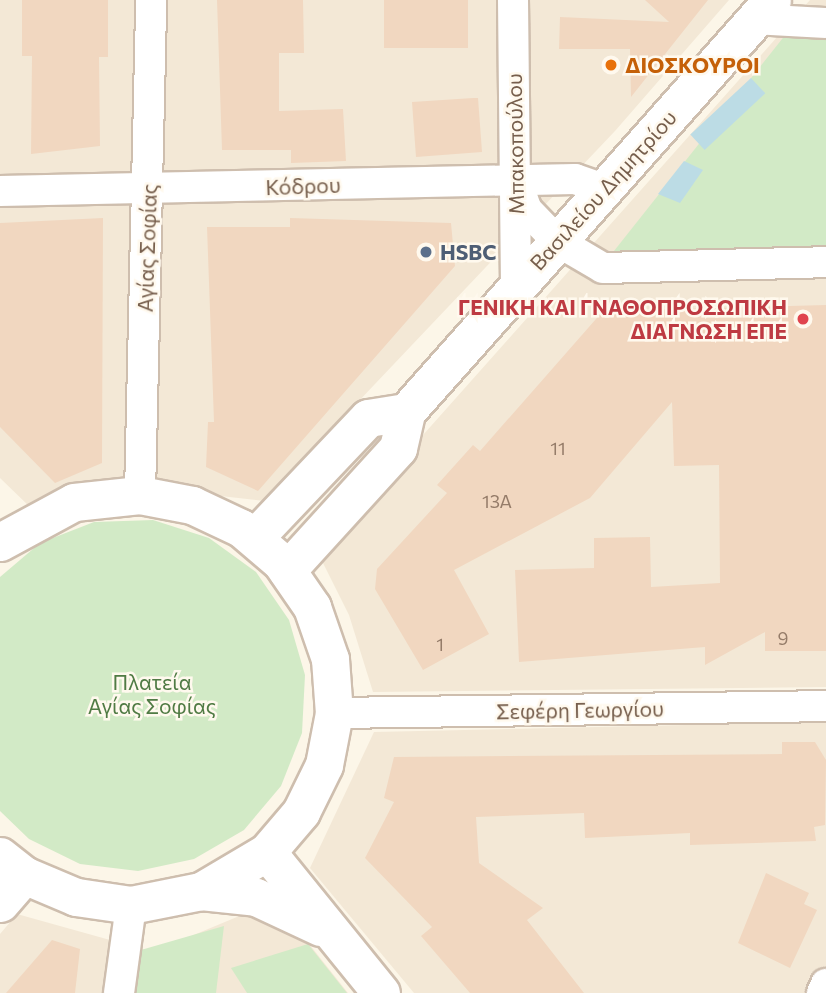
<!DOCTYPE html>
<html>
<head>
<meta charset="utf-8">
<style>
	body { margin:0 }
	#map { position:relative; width:826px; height:993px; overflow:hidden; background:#fcf6e8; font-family:Commissioner,sans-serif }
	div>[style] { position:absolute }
	.residential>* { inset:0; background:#f3e8d6 }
	.green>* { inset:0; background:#d2eac6 }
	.water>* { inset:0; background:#bcdce5; transform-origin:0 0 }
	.building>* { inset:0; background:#f1d7c0; transform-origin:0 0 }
	.roads { filter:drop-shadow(2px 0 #cebeae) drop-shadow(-2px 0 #cebeae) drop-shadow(0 2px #cebeae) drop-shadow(0 -2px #cebeae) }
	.minor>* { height:30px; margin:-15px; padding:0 15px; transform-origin:15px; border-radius:15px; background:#fff }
	.tertiary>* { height:37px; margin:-18.5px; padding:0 18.5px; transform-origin:18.5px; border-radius:18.5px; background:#fff }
	.dots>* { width:19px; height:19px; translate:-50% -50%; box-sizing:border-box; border:4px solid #fff9ee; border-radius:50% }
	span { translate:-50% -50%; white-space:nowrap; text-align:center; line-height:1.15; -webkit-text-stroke:5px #fff9ee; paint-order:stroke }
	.number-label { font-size:18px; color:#957c69 }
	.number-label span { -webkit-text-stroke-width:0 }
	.food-label { font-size:21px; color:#c56008; font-weight:700 }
	.left { translate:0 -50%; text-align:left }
	.street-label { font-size:21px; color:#765e4c }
	.service-label { font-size:21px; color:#4e5e75; font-weight:700 }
	.health-label { font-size:21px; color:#be3a42; font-weight:700 }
	.right { translate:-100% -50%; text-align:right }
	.park-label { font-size:21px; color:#507b44 }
</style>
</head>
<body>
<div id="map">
	<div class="residential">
		<div style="clip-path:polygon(0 0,729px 0,615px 131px,264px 501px,176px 491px,31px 508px,0 478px)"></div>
		<div style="clip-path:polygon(810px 0,826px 0,826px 687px,373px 692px,349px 615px,318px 553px)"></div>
		<div style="clip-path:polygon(826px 722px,826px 993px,414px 993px,310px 868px,374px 732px)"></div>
		<div style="clip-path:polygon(275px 901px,348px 993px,0 993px,0 934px,17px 914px,153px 952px)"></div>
	</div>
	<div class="green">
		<div style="clip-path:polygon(790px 29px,826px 32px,826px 253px,610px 256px)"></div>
		<div style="clip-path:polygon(153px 520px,209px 538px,256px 572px,289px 620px,305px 675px,302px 733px,281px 786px,244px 830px,194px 859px,138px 871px,80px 864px,29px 839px,0 811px,0 577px,40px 543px,94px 522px)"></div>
		<div style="clip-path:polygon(224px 926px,216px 993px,128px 993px,134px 952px)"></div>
		<div style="clip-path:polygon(308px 944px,347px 993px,247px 993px,231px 968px)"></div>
	</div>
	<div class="water">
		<div style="left:751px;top:78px;width:21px;height:83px;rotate:47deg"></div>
		<div style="clip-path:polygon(684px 161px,703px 170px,680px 203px,658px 194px)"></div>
	</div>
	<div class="building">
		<div style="clip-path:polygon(22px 0,108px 0,108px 57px,99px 57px,100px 146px,31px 154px,32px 56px,22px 56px)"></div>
		<div style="clip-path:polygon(217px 0,303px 0,304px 53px,279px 53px,279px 111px,343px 109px,346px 161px,291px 163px,291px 150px,222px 150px)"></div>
		<div style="left:384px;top:0;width:84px;height:48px"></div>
		<div style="clip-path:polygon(645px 0,708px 0,631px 97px,630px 49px,559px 49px,560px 17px,669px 22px)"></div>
		<div style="clip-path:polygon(473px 98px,478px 98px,482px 152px,416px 157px,412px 102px)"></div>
		<div style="clip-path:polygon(103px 218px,102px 463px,55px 483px,0 427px,0 223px)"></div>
		<div style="clip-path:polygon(290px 218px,451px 223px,455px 266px,258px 491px,206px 467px,208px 422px,214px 422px,207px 227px,290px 227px)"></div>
		<div style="clip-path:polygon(826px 305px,826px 651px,765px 651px,765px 632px,705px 665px,705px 647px,519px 662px,515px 570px,594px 568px,594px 538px,650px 537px,651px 587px,720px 583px,719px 465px,674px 466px,672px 402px,590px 498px,454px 570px,489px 634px,423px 670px,375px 589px,377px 569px,447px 493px,437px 485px,473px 445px,480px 451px,603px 311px)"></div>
		<div style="clip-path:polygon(782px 742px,815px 742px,826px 760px,825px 825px,814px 827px,816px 841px,690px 845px,690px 833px,585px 838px,584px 813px,476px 817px,479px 863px,543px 908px,527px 920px,584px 993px,470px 993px,421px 936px,432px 927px,365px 858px,394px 802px,384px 798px,394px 757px,782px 754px)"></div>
		<div style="clip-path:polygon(766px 873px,809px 893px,804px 904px,817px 910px,790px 968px,738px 943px)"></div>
		<div style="clip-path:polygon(52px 940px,80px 949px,75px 993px,6px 993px)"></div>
	</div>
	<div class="roads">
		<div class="minor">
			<div style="left:513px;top:0;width:287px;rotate:89.4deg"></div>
			<div style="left:754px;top:19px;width:72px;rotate:3.2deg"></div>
			<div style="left:516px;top:180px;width:32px;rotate:70deg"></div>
			<div style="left:527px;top:210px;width:43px;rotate:45.9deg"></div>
			<div style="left:557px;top:241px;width:53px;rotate:30.4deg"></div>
			<div style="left:603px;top:268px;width:223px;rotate:-1.5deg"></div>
			<div style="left:0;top:191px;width:575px;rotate:-1.2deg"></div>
			<div style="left:575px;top:179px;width:31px;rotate:19deg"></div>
			<div style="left:140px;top:495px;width:495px;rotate:-88.7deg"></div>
			<div style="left:334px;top:713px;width:492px;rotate:-0.8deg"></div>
			<div style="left:119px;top:993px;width:89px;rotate:-82.2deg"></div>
			<div style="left:822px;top:993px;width:10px;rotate:-66deg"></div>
		</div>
		<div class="tertiary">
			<div style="left:255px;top:537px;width:164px;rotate:-46.5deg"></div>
			<div style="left:368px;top:418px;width:38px;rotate:-9deg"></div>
			<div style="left:0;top:542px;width:84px;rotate:-28.4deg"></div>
			<div style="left:74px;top:502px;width:66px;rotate:-6.1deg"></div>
			<div style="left:140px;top:495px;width:53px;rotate:10.9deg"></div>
			<div style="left:192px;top:505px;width:54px;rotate:25.1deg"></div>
			<div style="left:241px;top:528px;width:52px;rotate:40.4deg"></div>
			<div style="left:281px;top:562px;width:55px;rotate:55.4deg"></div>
			<div style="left:312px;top:607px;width:55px;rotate:70.9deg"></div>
			<div style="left:330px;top:659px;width:54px;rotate:85.8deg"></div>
			<div style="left:334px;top:713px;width:53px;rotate:100.9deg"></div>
			<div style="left:324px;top:765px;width:52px;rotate:116.1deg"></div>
			<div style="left:301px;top:812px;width:52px;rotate:130.4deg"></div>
			<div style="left:267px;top:852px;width:77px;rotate:149.4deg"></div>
			<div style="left:201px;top:891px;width:71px;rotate:168.7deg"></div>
			<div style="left:131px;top:905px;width:56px;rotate:-171.7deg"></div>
			<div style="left:76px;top:897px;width:56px;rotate:-157.1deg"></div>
			<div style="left:24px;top:875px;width:31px;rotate:-142deg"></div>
			<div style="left:287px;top:570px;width:165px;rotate:-47.7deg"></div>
			<div style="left:398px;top:448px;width:37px;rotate:-77deg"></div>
			<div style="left:406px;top:412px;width:551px;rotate:-48.38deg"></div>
			<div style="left:267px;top:852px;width:181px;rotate:51deg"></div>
			<div style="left:201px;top:891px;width:55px;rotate:6.2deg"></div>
			<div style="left:256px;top:897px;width:71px;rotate:25.1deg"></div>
			<div style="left:0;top:903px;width:37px;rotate:-49deg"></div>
		</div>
	</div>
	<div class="dots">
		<div style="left:611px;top:65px;background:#e8710a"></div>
		<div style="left:426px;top:252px;background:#5c6f8a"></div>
		<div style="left:803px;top:319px;background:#e0444e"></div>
	</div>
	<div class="number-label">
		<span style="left:558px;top:448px">11</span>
		<span style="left:497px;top:501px">13A</span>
		<span style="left:783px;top:638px">9</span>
		<span style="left:440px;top:644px">1</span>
	</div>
	<div class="food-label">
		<span class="left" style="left:625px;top:65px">ΔΙΟΣΚΟΥΡΟΙ</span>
	</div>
	<div class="street-label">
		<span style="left:515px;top:144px;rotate:-91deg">Μπακοπούλου</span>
		<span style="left:303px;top:186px;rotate:-2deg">Κόδρου</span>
		<span style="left:603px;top:190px;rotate:-48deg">Βασιλείου Δημητρίου</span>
		<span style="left:147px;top:248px;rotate:-88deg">Αγίας Σοφίας</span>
		<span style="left:580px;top:710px;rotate:-1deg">Σεφέρη Γεωργίου</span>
	</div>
	<div class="service-label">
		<span class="left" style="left:440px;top:252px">HSBC</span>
	</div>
	<div class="health-label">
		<span class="right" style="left:787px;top:319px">ΓΕΝΙΚΗ ΚΑΙ ΓΝΑΘΟΠΡΟΣΩΠΙΚΗ<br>ΔΙΑΓΝΩΣΗ ΕΠΕ</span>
	</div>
	<div class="park-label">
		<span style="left:152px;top:694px">Πλατεία<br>Αγίας Σοφίας</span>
	</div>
</div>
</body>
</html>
